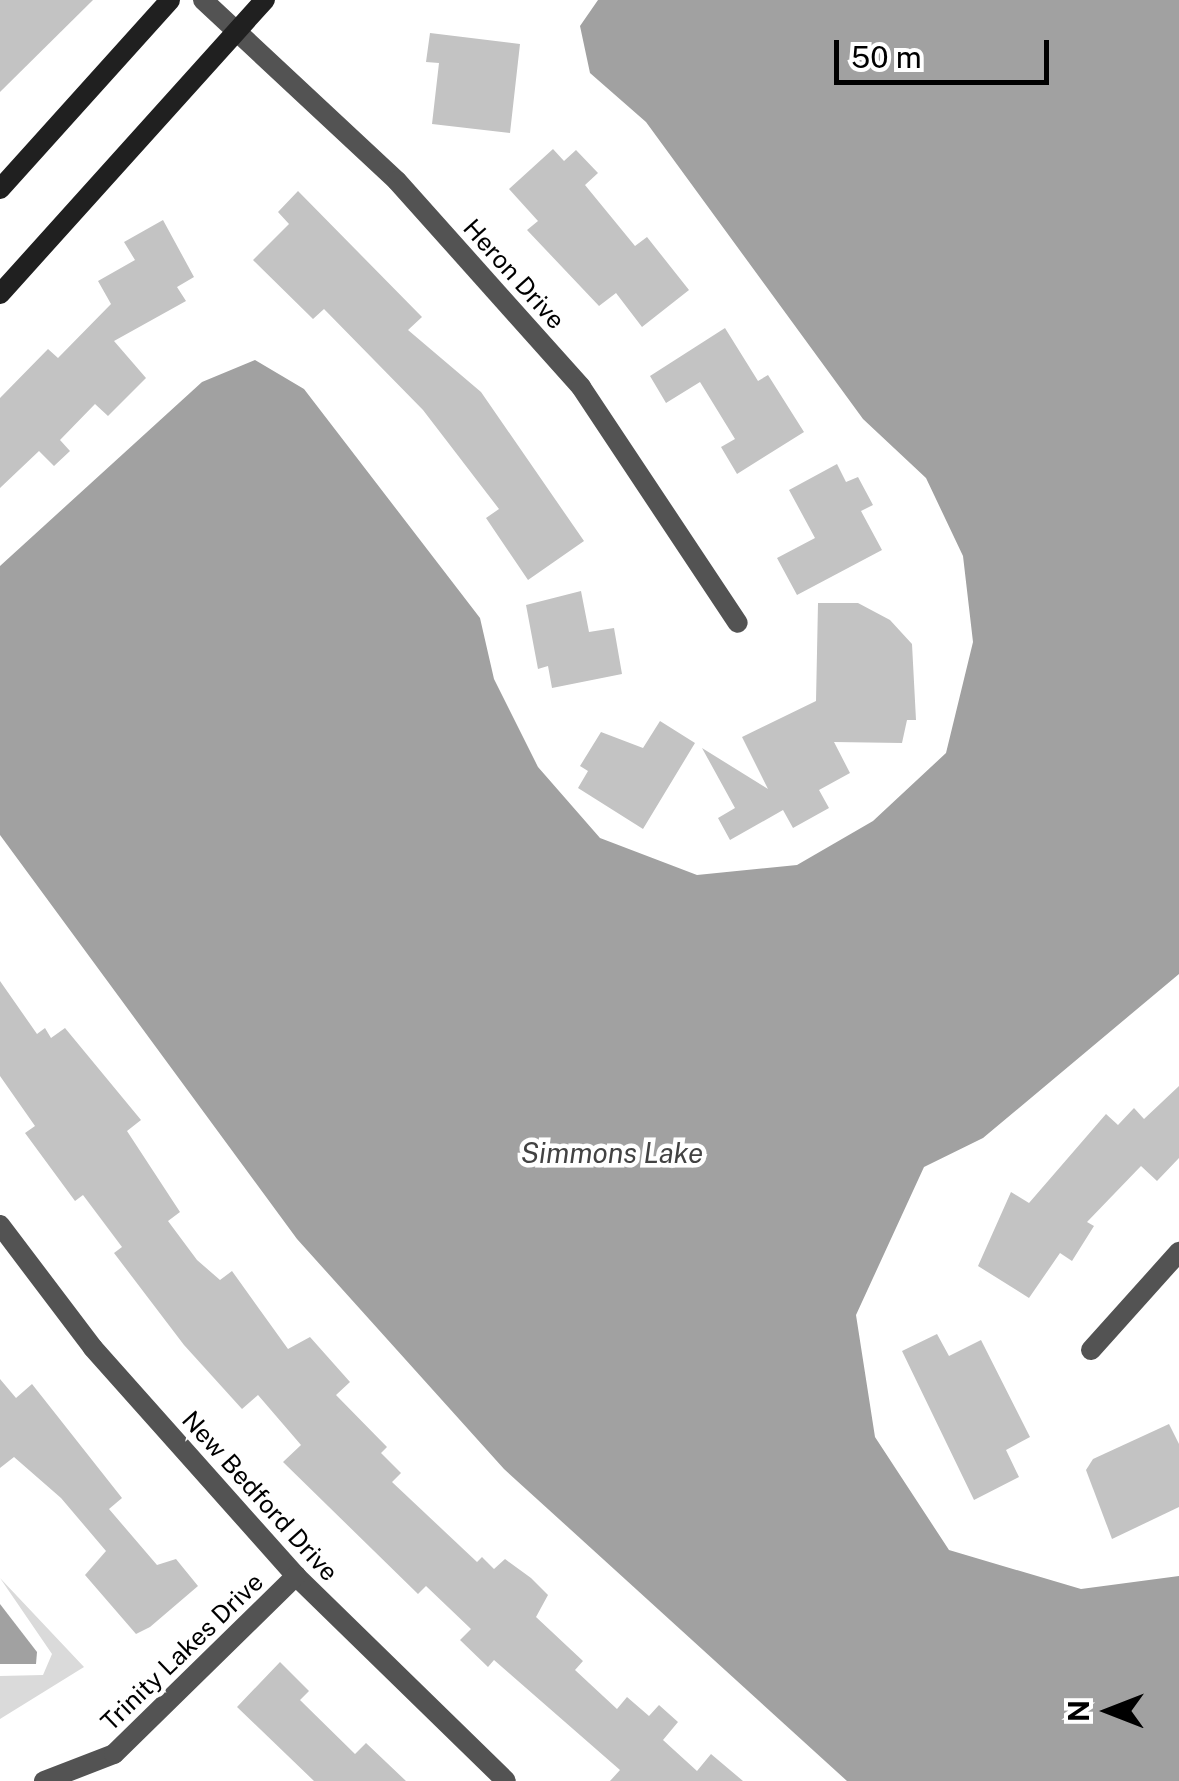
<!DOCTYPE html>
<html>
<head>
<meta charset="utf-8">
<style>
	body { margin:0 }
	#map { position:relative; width:1179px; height:1781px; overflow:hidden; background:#fff; font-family:"Public Sans",sans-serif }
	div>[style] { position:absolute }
	.green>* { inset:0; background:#dadada }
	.water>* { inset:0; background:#a1a1a1 }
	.building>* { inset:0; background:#c3c3c3 }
	.street>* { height:20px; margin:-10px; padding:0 10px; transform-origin:10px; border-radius:10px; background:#535353 }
	.secondary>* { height:20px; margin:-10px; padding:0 10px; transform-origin:10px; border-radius:10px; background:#202020 }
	span { translate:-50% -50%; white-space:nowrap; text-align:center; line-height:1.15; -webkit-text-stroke:9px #fff; paint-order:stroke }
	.street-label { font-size:25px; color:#000 }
	.water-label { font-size:28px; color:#424242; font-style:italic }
	.north { position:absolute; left:1059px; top:1661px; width:100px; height:100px; -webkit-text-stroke:8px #fff; paint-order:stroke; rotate:270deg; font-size:28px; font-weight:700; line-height:40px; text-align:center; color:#000 }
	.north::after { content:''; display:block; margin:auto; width:35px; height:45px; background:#000; clip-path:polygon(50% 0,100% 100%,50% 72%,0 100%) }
	.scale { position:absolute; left:834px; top:40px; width:215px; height:45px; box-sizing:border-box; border:5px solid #000; border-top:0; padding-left:12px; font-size:30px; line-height:35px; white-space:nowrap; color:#000; -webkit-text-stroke:8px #fff; paint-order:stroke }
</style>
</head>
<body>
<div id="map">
	<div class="green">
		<div style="clip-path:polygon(0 1578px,84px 1667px,0 1719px,0 1676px,43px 1675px,52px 1654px)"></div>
	</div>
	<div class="water">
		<div style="clip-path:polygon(598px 0,1179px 0,1179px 974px,983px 1138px,924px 1167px,856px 1315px,875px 1437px,949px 1550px,1081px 1589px,1179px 1576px,1179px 1781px,847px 1781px,504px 1469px,297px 1239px,0 835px,0 566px,202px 382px,255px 360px,304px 389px,480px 618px,494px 679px,538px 767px,600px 838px,697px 875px,797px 865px,873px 821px,946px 753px,973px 642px,963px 556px,926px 478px,863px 419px,646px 122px,590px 73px,580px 26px)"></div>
		<div style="clip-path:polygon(0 1604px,37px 1652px,36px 1664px,0 1664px)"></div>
	</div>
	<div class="building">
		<div style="clip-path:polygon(0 0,93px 0,0 92px)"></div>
		<div style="clip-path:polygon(430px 33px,520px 44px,510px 133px,432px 124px,439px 63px,426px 62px)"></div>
		<div style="clip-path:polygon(553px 149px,564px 161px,576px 150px,598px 173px,585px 185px,635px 246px,647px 237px,689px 290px,642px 327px,616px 293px,599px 306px,527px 230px,538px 221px,509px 189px)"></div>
		<div style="clip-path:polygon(298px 191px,422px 317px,408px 330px,481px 392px,584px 541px,528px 580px,486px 518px,499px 509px,423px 410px,324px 309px,313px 319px,253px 260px,289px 224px,278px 212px)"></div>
		<div style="clip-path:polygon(163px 220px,194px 277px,177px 287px,186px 301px,114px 341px,146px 378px,108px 416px,95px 404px,60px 440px,70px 451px,54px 466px,39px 451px,0 488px,0 398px,48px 349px,58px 358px,111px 304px,98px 281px,135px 260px,124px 242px)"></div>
		<div style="clip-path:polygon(725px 328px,758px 381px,768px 375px,804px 432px,737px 474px,721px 447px,735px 439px,700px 382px,666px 403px,650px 376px)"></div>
		<div style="clip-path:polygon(837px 464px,846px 482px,858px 477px,873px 505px,861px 511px,882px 550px,797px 595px,777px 558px,815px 538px,789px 490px)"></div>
		<div style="clip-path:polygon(581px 591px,589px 632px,614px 628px,622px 674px,552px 688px,548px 666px,538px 669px,526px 605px)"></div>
		<div style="clip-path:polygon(818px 603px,858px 603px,890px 620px,912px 644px,916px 720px,907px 720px,902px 743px,834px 742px,850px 773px,819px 790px,829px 808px,793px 828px,783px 810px,730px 840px,718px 818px,735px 808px,702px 748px,768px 789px,742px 737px,816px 701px)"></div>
		<div style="clip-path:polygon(660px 721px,695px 743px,643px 829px,578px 788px,588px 771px,580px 766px,601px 732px,643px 748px)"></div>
		<div style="clip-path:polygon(0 981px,37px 1034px,45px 1028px,51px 1038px,65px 1028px,141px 1120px,127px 1131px,180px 1212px,168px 1221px,197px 1260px,220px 1280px,232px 1271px,288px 1349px,310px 1337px,350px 1382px,336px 1395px,387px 1447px,381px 1453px,401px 1473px,392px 1482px,477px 1562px,482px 1557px,494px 1569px,505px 1559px,531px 1578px,548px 1595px,536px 1617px,583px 1661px,575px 1670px,617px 1709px,627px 1697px,649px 1716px,659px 1705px,678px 1722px,663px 1740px,697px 1771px,711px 1754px,743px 1781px,610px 1781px,620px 1770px,494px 1660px,488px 1667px,460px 1640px,471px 1629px,426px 1586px,418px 1594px,283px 1462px,301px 1445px,258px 1395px,242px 1409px,184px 1345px,114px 1253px,122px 1247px,83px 1195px,75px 1201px,25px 1133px,35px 1126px,0 1076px)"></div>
		<div style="clip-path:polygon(1179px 1086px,1179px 1158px,1157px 1181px,1141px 1166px,1087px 1222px,1094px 1226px,1072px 1261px,1060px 1253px,1029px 1298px,978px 1266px,1011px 1192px,1029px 1203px,1106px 1114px,1118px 1125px,1134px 1108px,1144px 1119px)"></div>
		<div style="clip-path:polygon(937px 1334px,949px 1356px,981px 1340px,1030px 1437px,1006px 1450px,1019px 1477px,974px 1500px,902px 1351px)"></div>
		<div style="clip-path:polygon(0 1379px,16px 1398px,32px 1384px,122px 1498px,109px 1509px,157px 1565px,176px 1559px,198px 1586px,150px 1627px,136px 1634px,85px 1575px,106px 1551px,61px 1498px,14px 1457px,0 1468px)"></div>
		<div style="clip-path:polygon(1169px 1424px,1179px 1444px,1179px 1507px,1112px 1539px,1086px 1470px,1093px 1459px)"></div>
		<div style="clip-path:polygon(280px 1662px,309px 1691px,300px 1700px,355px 1754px,366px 1743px,406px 1781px,314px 1781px,237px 1707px)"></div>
	</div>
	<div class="street">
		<div style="left:203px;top:0;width:265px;rotate:43deg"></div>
		<div style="left:397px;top:181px;width:276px;rotate:48.2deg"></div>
		<div style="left:581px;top:387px;width:283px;rotate:56.4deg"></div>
		<div style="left:0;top:1225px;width:154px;rotate:52.9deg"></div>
		<div style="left:93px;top:1348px;width:305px;rotate:48.3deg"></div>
		<div style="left:296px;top:1576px;width:293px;rotate:44.3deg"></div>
		<div style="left:1091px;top:1350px;width:132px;rotate:-48.1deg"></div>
		<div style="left:44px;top:1781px;width:75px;rotate:-21.1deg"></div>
		<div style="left:114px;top:1754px;width:255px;rotate:-44.4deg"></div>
	</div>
	<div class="secondary">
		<div style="left:0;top:189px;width:254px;rotate:-48deg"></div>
		<div style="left:0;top:294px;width:396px;rotate:-48deg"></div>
	</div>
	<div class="street-label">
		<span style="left:514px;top:274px;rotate:48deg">Heron Drive</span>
		<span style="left:260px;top:1496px;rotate:48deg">New Bedford Drive</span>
		<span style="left:182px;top:1652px;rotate:-44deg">Trinity Lakes Drive</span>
	</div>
	<div class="water-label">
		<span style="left:612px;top:1153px">Simmons Lake</span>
	</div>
	<div class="north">N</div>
	<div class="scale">50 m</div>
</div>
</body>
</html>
